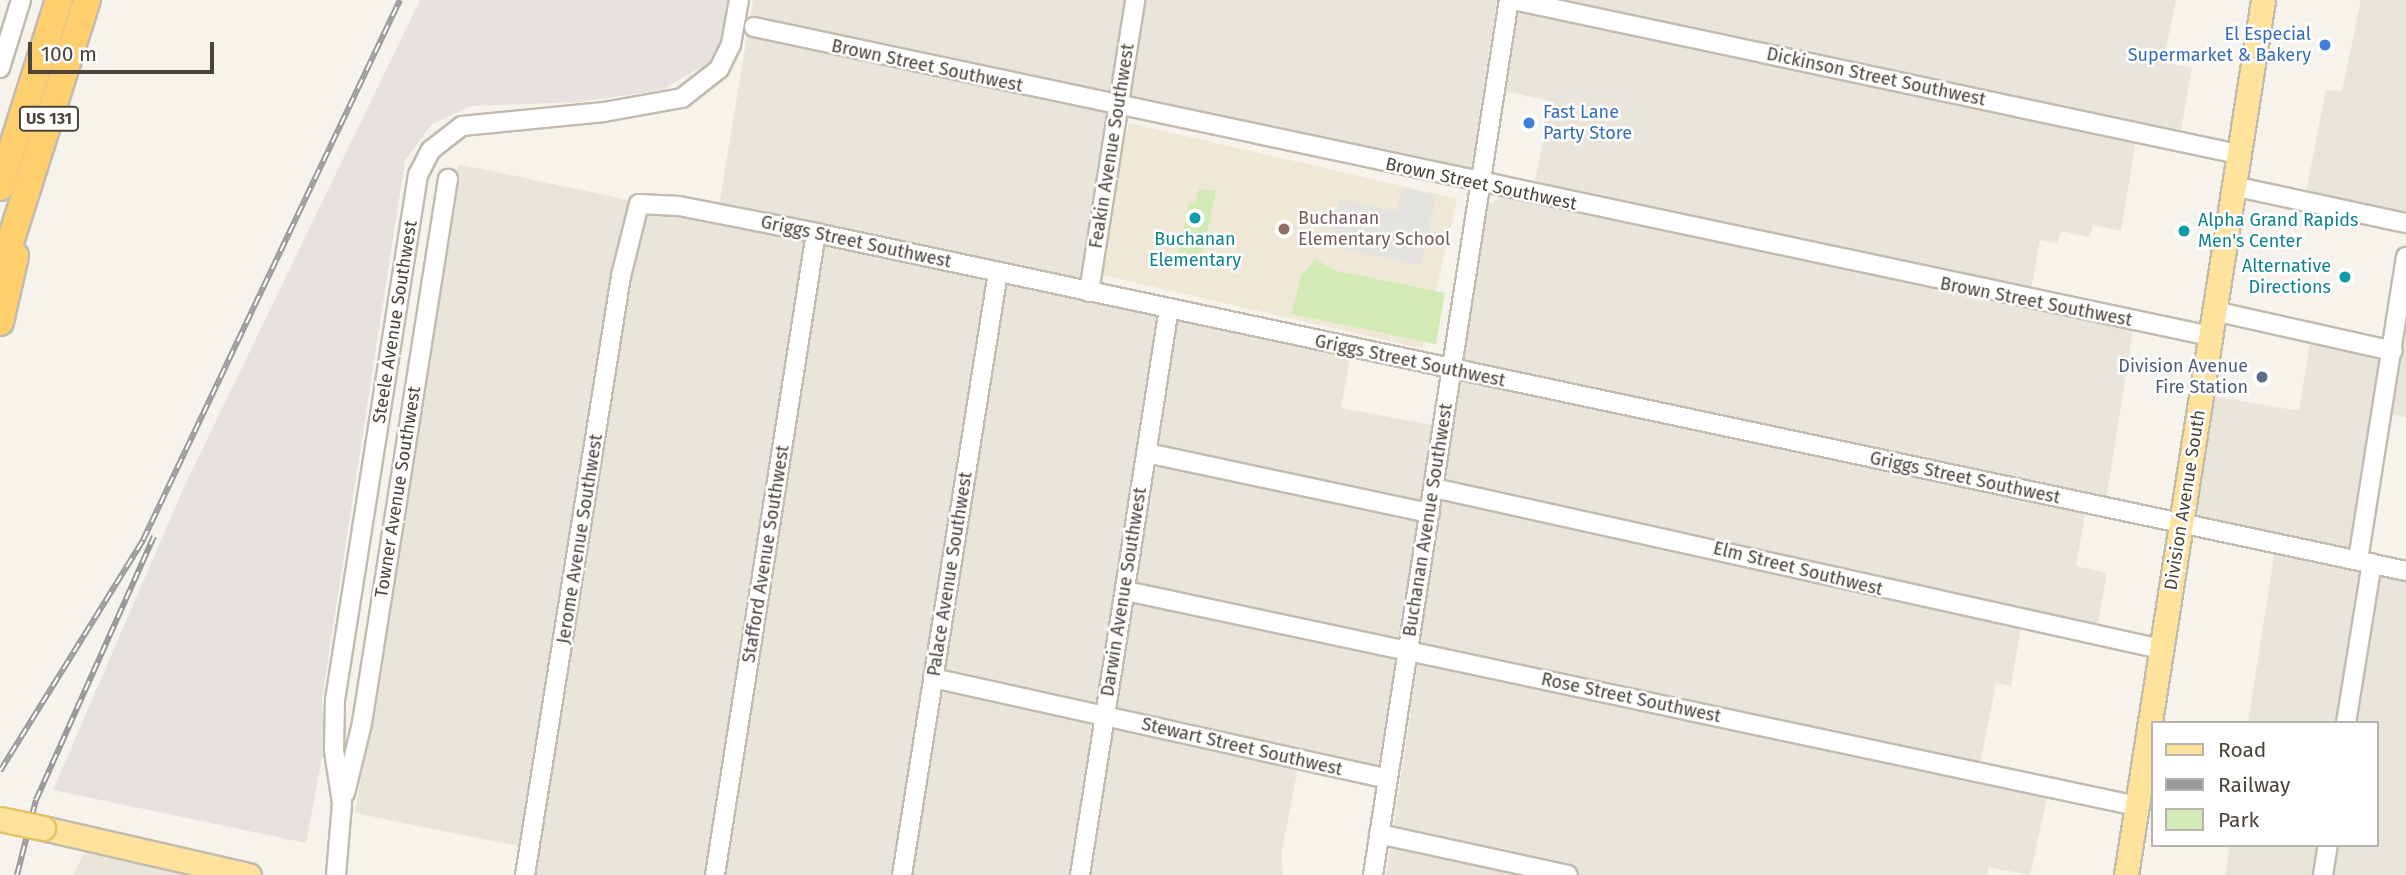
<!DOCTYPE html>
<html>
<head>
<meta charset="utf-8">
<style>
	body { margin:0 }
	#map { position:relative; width:2406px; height:875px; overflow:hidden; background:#f6f3ec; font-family:"Fira Sans",sans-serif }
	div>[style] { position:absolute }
	.residential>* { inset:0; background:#eae5da }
	.industrial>* { inset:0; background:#e6e2dd }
	.education>* { inset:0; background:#efe8d6; transform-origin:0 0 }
	.green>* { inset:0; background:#d2eab5 }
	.parking>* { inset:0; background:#e5e3e0 }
	.roads { filter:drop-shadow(2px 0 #c2bbae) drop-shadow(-2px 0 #c2bbae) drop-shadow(0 2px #c2bbae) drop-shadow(0 -2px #c2bbae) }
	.minor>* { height:18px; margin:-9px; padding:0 9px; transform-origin:9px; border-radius:9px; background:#fff }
	.major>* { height:23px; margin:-11.5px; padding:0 11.5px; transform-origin:11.5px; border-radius:11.5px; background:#ffe39c }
	.highway>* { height:26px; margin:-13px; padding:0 13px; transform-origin:13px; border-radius:13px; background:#ffcf6e }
	.rail>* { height:6px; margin-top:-3px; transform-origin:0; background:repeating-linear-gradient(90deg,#fff 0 10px,#9a9a9a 0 20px); box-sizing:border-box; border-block:2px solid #9a9a9a }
	.bridges { filter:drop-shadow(2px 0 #e6c16a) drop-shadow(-2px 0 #e6c16a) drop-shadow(0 2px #e6c16a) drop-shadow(0 -2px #e6c16a) }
	.major-bridge>* { height:23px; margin:-11.5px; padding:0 11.5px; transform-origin:11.5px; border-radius:11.5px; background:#ffe39c }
	.dots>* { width:19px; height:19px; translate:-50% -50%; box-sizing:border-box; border:4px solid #fff; border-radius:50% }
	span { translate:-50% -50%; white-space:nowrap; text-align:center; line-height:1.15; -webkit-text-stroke:5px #fff; paint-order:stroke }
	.shield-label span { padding:2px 5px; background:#fff; border:2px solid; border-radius:5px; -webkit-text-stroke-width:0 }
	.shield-label { font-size:16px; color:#4b4439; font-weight:700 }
	.shop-label { font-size:18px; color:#366cbe }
	.right { translate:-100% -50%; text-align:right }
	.left { translate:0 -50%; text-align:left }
	.street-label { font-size:18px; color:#4b4439 }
	.education-label { font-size:18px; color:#785e54 }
	.culture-label { font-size:18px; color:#0d838f }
	.service-label { font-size:18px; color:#4e5e75 }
	.legend { position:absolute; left:2151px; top:721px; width:228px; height:126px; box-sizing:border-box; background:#fff; border:2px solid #b7b4b0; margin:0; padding:9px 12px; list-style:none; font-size:21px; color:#4b4439 }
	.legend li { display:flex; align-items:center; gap:14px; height:35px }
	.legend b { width:35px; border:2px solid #b7b4b0 }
	.scale { position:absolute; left:28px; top:42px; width:186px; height:32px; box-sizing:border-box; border:4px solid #4b4439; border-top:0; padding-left:9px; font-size:21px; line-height:24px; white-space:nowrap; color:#4b4439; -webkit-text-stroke:5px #fff; paint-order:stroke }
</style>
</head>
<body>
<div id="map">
	<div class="residential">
		<div style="clip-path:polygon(753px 0,1497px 0,1471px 170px,1109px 91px,1080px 280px,719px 206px)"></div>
		<div style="clip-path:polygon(1517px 0,2176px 0,2163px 63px,2192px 67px,2180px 136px,2138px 128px,2121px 231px,2093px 225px,2089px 237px,2061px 231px,2057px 243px,2040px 240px,2028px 306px,2133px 329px,2106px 501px,2088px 497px,2076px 566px,2107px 573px,2097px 628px,2023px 614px,2011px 686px,1996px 683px,1980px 765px,1419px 642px,1488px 206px,1501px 196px,1531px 201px,1551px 101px,1503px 91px)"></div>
		<div style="clip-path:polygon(2361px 0,2406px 0,2406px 213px,2306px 192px,2326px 90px,2342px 91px)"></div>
		<div style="clip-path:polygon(458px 164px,1351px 353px,1341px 408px,1433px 425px,1378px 768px,1301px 752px,1281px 855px,1283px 875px,534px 875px,537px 850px,355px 813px)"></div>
		<div style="clip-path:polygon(2406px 316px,2406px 417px,2388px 414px)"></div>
		<div style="clip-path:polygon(2310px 343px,2381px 356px,2357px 542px,2350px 550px,2197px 516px,2212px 396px,2299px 411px)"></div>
		<div style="clip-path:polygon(2275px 550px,2406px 579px,2406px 875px,2225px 875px,2230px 845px,2376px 845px,2376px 723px,2248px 723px)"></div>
		<div style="clip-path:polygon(1418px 661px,2047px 797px,2030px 875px,1988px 867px,1987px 875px,1386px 875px)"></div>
		<div style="clip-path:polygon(86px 850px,193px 875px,73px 875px)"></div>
	</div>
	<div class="industrial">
		<div style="clip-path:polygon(420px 0,731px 0,715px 59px,662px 90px,580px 102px,471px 106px,432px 124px,405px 161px,322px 698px,324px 747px,306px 843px,53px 790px,184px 487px)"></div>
	</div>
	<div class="education">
		<div style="left:1129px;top:123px;width:337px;height:154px;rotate:13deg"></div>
	</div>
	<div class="green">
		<div style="clip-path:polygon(1199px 189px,1216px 191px,1202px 256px,1178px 252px,1189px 203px,1195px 204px)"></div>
		<div style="clip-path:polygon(1316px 259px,1333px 270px,1445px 293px,1436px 344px,1292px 314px,1301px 276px)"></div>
	</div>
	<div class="parking">
		<div style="clip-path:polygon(1402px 188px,1437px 195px,1420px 266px,1340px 248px,1342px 237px,1332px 235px,1340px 199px,1397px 212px)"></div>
	</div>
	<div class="roads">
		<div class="minor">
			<div style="left:1513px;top:0;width:741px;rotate:11.99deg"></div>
			<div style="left:754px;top:27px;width:1488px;rotate:11.98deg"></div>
			<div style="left:0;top:68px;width:71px;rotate:-72.8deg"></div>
			<div style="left:2233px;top:186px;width:177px;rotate:12.1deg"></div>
			<div style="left:1089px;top:292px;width:296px;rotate:-81deg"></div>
			<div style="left:2214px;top:311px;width:183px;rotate:12.6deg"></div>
			<div style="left:1147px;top:453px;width:289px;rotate:12deg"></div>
			<div style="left:1434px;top:488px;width:745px;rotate:12.49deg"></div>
			<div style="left:2358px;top:560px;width:307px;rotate:-81deg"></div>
			<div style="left:1126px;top:591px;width:1034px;rotate:12.01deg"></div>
			<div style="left:933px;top:678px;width:465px;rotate:12.5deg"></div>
			<div style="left:2346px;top:723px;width:162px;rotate:-80.8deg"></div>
			<div style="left:345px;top:793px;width:72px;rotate:-76.3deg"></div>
			<div style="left:362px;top:723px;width:551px;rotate:-81.02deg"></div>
			<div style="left:1379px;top:834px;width:193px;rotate:12.2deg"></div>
			<div style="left:336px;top:875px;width:72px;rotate:-85.2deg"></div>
			<div style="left:342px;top:803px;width:53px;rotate:-98.7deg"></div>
			<div style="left:334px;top:751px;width:51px;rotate:-88.9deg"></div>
			<div style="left:335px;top:700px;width:532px;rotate:-81.02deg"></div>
			<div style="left:418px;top:175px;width:28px;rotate:-63deg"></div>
			<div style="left:431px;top:150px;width:39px;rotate:-38deg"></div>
			<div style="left:462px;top:126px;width:143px;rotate:-5.6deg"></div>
			<div style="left:604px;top:112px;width:79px;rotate:-10.2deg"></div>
			<div style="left:682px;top:98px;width:47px;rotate:-38.1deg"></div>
			<div style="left:719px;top:69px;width:28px;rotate:-64deg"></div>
			<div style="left:731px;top:44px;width:45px;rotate:-79.7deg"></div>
			<div style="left:525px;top:875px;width:607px;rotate:-80.89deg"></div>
			<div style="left:621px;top:276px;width:74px;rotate:-76deg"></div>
			<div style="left:639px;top:204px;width:40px;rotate:2.9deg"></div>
			<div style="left:679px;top:206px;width:140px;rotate:11.1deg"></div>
			<div style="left:816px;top:233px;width:1626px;rotate:12deg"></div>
			<div style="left:715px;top:875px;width:650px;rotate:-81.06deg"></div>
			<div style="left:902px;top:875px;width:611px;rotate:-80.95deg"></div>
			<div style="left:1080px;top:875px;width:574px;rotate:-81.08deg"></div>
			<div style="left:1373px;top:875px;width:886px;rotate:-81.17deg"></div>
			<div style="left:2323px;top:875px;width:30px;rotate:-81deg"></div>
		</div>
		<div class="major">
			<div style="left:43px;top:828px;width:211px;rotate:12.9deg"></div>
			<div style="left:2126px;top:875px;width:886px;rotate:-81.1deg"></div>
		</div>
		<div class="highway">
			<div style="left:0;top:187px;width:196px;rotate:-72.5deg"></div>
			<div style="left:0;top:274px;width:287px;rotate:-72.4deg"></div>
			<div style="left:0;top:322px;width:68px;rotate:-77.2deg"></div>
		</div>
	</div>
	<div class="rail">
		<div style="left:0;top:771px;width:272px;rotate:-58.2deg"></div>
		<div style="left:143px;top:540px;width:598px;rotate:-64.55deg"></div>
		<div style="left:17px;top:875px;width:77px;rotate:-75.8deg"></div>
		<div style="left:36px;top:800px;width:289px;rotate:-65.9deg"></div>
	</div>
	<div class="bridges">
		<div class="major-bridge">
			<div style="left:0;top:819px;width:44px;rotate:11.8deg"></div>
		</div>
	</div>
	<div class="dots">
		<div style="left:2325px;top:45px;background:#3f7fe0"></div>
		<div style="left:1529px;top:123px;background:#3f7fe0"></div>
		<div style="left:1195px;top:218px;background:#0f9aa8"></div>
		<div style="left:1284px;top:229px;background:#8d6e63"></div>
		<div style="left:2184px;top:231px;background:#0f9aa8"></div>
		<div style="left:2345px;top:277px;background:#0f9aa8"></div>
		<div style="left:2262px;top:377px;background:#5c6f8a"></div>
	</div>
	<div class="shield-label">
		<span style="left:49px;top:119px">US 131</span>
	</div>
	<div class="shop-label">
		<span class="right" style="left:2311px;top:45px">El Especial<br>Supermarket &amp; Bakery</span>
		<span class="left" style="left:1543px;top:123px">Fast Lane<br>Party Store</span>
	</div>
	<div class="street-label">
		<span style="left:927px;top:66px;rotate:12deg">Brown Street Southwest</span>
		<span style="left:1876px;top:77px;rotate:12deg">Dickinson Street Southwest</span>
		<span style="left:1112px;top:146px;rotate:-81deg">Feakin Avenue Southwest</span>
		<span style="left:1481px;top:184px;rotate:12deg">Brown Street Southwest</span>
		<span style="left:856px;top:242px;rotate:12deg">Griggs Street Southwest</span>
		<span style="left:2036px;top:302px;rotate:11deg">Brown Street Southwest</span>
		<span style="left:395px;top:322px;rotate:-81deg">Steele Avenue Southwest</span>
		<span style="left:1410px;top:361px;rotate:12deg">Griggs Street Southwest</span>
		<span style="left:1965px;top:478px;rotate:12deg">Griggs Street Southwest</span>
		<span style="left:398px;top:492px;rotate:-81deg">Towner Avenue Southwest</span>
		<span style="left:2185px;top:500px;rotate:-81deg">Division Avenue South</span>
		<span style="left:1428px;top:520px;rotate:-81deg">Buchanan Avenue Southwest</span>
		<span style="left:580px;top:539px;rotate:-81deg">Jerome Avenue Southwest</span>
		<span style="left:766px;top:554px;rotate:-81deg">Stafford Avenue Southwest</span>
		<span style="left:1798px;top:569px;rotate:14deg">Elm Street Southwest</span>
		<span style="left:950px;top:574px;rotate:-81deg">Palace Avenue Southwest</span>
		<span style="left:1124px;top:592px;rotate:-81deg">Darwin Avenue Southwest</span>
		<span style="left:1631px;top:698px;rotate:12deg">Rose Street Southwest</span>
		<span style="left:1242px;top:747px;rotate:13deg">Stewart Street Southwest</span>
	</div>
	<div class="education-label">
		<span class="left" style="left:1298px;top:229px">Buchanan<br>Elementary School</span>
	</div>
	<div class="culture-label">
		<span class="left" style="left:2198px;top:231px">Alpha Grand Rapids<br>Men's Center</span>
		<span style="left:1195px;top:250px">Buchanan<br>Elementary</span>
		<span class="right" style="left:2331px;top:277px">Alternative<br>Directions</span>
	</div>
	<div class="service-label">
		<span class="right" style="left:2248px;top:377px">Division Avenue<br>Fire Station</span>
	</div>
	<ul class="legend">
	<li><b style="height:9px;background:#ffe39c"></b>Road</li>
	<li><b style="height:9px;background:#9a9a9a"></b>Railway</li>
	<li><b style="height:19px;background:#d2eab5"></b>Park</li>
	</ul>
	<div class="scale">100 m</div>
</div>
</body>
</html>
